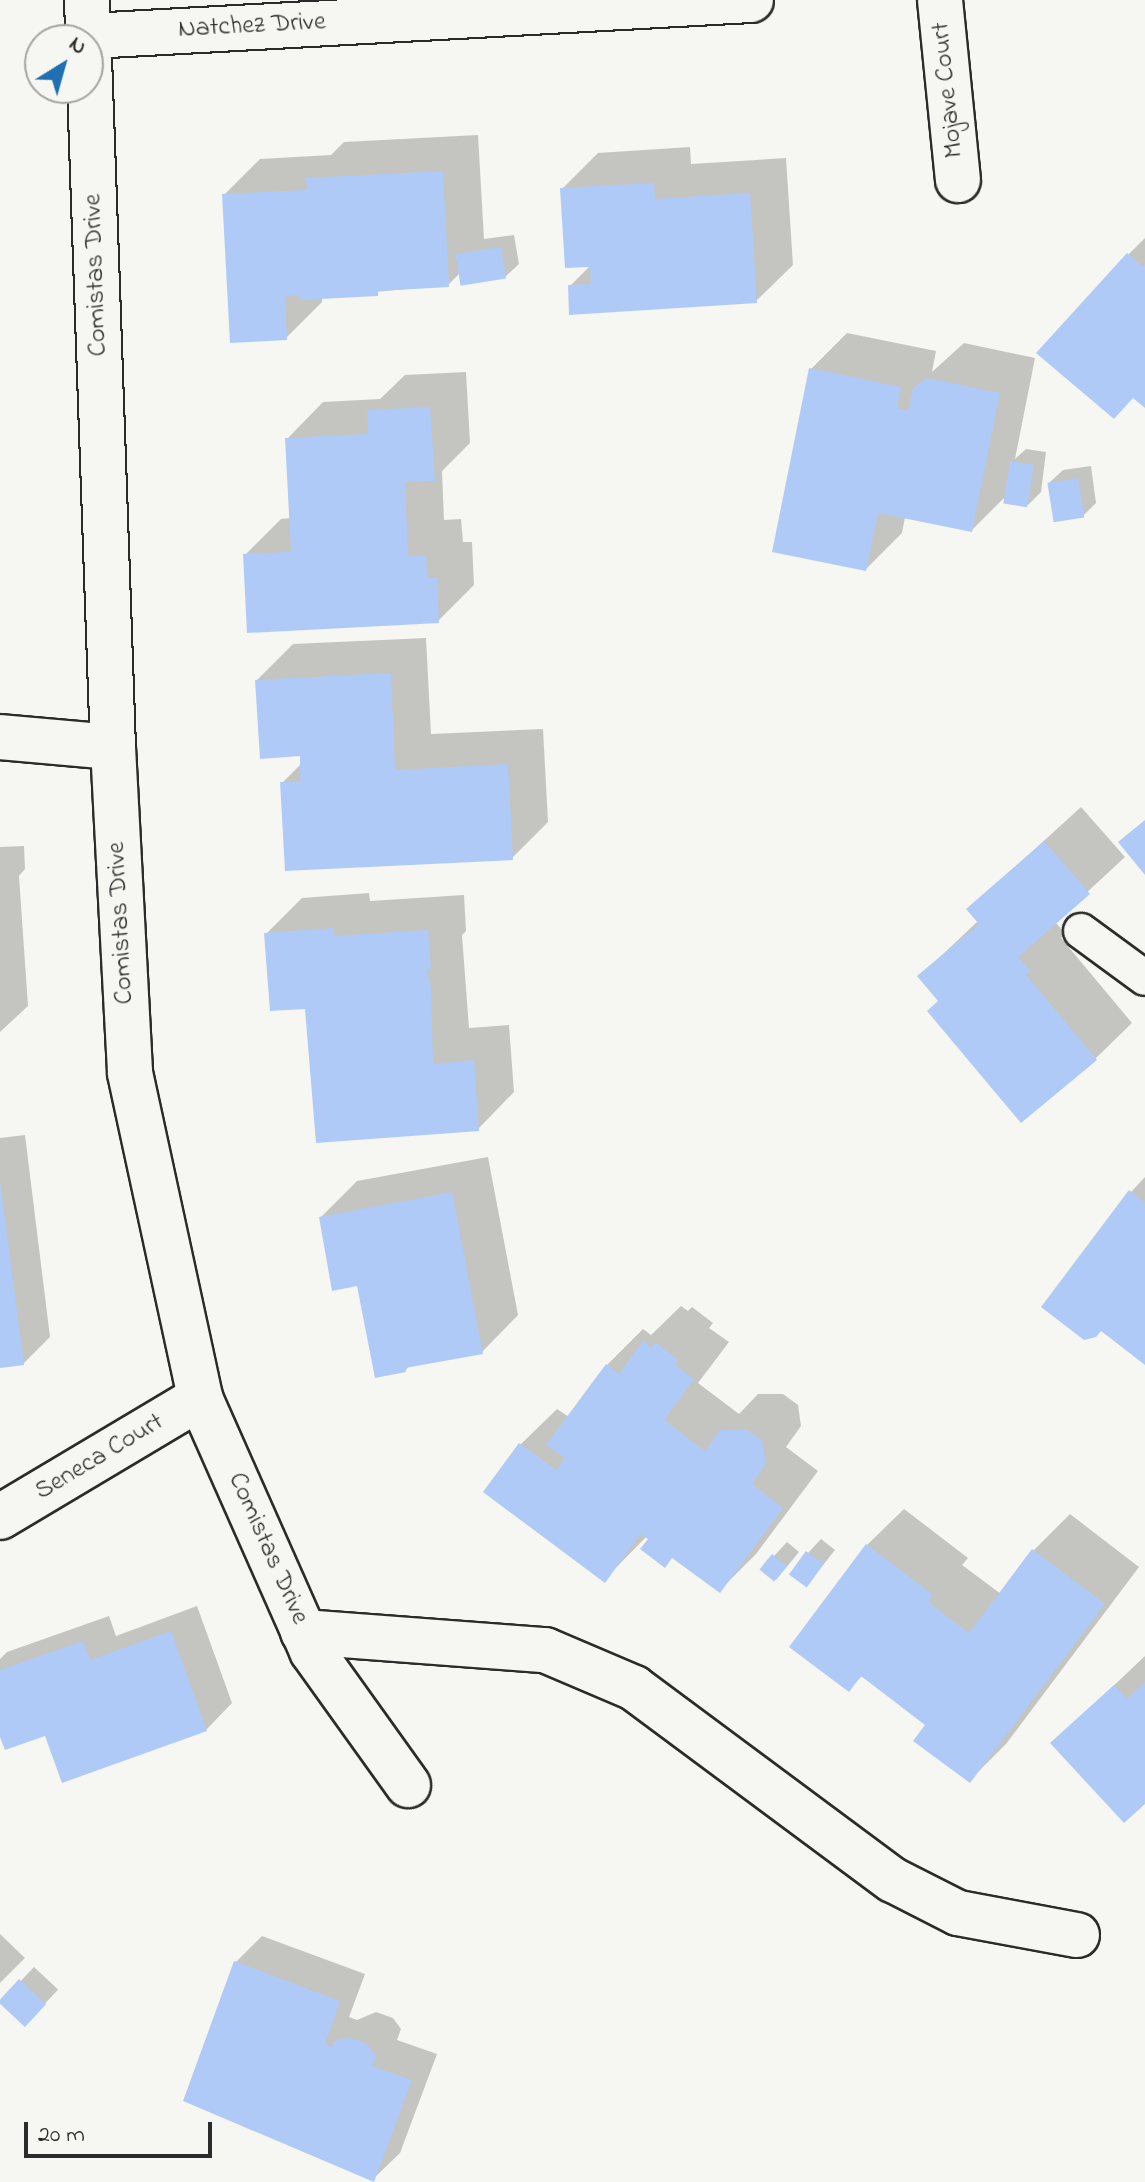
<!DOCTYPE html>
<html>
<head>
<meta charset="utf-8">
<style>
	body { margin:0 }
	#map { position:relative; width:1145px; height:2182px; overflow:hidden; background:#f6f6f2; font-family:"Indie Flower",sans-serif }
	div>[style] { position:absolute }
	.shadow>* { inset:0; background:#0003; transform-origin:0 0 }
	.building>* { inset:0; background:#b0caf7; transform-origin:0 0 }
	.roads { filter:drop-shadow(2px 0 #2b2b2b) drop-shadow(-2px 0 #2b2b2b) drop-shadow(0 2px #2b2b2b) drop-shadow(0 -2px #2b2b2b) }
	.service>* { height:34px; margin:-17px; padding:0 17px; transform-origin:17px; border-radius:17px; background:#f6f6f2 }
	.minor>* { height:44px; margin:-22px; padding:0 22px; transform-origin:22px; border-radius:22px; background:#f6f6f2 }
	span { translate:-50% -50%; white-space:nowrap; text-align:center; line-height:1.15; -webkit-text-stroke:6px #f6f6f2; paint-order:stroke }
	.street-label { font-size:26px; color:#2b2b2b }
	.north { position:absolute; left:24px; top:24px; width:80px; height:80px; box-sizing:border-box; background:#f6f6f2; border:2px solid #a5a5a2; border-radius:50%; rotate:37deg; font-size:22px; font-weight:700; line-height:32px; text-align:center; color:#2b2b2b }
	.north::after { content:''; display:block; margin:auto; width:28px; height:36px; background:#1f6fb2; clip-path:polygon(50% 0,100% 100%,50% 72%,0 100%) }
	.scale { position:absolute; left:24px; top:2122px; width:188px; height:36px; box-sizing:border-box; border:4px solid #2b2b2b; border-top:0; padding-left:10px; font-size:24px; line-height:28px; white-space:nowrap; color:#2b2b2b; -webkit-text-stroke:6px #f6f6f2; paint-order:stroke }
</style>
</head>
<body>
<div id="map">
	<div class="shadow">
		<div style="clip-path:polygon(478px 135px,484px 239px,514px 235px,519px 264px,505px 277px,460px 273px,448px 285px,322px 297px,322px 302px,286px 338px,224px 195px,260px 159px,331px 155px,344px 142px)"></div>
		<div style="clip-path:polygon(690px 147px,691px 164px,786px 158px,793px 265px,756px 301px,570px 286px,591px 265px,562px 189px,598px 153px)"></div>
		<div style="clip-path:polygon(1145px 238px,1145px 406px,1128px 255px)"></div>
		<div style="clip-path:polygon(847px 333px,936px 351px,932px 372px,964px 343px,1035px 358px,1015px 459px,1026px 449px,1046px 452px,1041px 492px,1028px 505px,1008px 494px,972px 530px,905px 517px,902px 533px,866px 569px,811px 369px)"></div>
		<div style="clip-path:polygon(466px 372px,470px 443px,442px 471px,444px 520px,461px 519px,463px 542px,472px 542px,474px 585px,438px 621px,245px 555px,281px 519px,291px 518px,287px 439px,323px 402px,380px 399px,405px 375px)"></div>
		<div style="clip-path:polygon(1091px 466px,1096px 503px,1083px 516px,1049px 483px,1063px 470px)"></div>
		<div style="clip-path:polygon(426px 638px,431px 734px,543px 729px,548px 822px,512px 858px,282px 783px,302px 763px,302px 754px,257px 680px,293px 644px)"></div>
		<div style="clip-path:polygon(1081px 807px,1125px 857px,1055px 922px,1065px 933px,1061px 938px,1132px 1023px,1095px 1059px,940px 1000px,920px 976px,978px 921px,969px 909px)"></div>
		<div style="clip-path:polygon(24px 846px,25px 869px,19px 876px,28px 1006px,0 1032px,0 847px)"></div>
		<div style="clip-path:polygon(369px 893px,370px 901px,464px 895px,466px 931px,462px 935px,469px 1028px,509px 1025px,514px 1092px,478px 1129px,307px 1007px,266px 934px,302px 898px)"></div>
		<div style="clip-path:polygon(25px 1135px,50px 1337px,24px 1363px,0 1366px,0 1138px)"></div>
		<div style="clip-path:polygon(488px 1157px,518px 1315px,482px 1352px,410px 1365px,405px 1371px,321px 1217px,357px 1181px)"></div>
		<div style="clip-path:polygon(1145px 1177px,1145px 1362px,1131px 1192px)"></div>
		<div style="clip-path:polygon(681px 1306px,688px 1311px,692px 1307px,713px 1323px,709px 1328px,729px 1342px,698px 1383px,739px 1414px,758px 1394px,783px 1394px,798px 1405px,801px 1426px,786px 1447px,818px 1471px,756px 1554px,720px 1590px,647px 1536px,604px 1580px,520px 1445px,557px 1409px,569px 1417px,607px 1365px,643px 1329px,651px 1335px)"></div>
		<div style="clip-path:polygon(904px 1509px,968px 1558px,962px 1565px,1001px 1594px,1034px 1550px,1070px 1514px,1139px 1567px,1006px 1744px,970px 1780px,928px 1724px,863px 1675px,849px 1689px,867px 1545px)"></div>
		<div style="clip-path:polygon(821px 1539px,835px 1550px,807px 1585px,808px 1553px)"></div>
		<div style="clip-path:polygon(787px 1542px,799px 1552px,776px 1580px,774px 1556px)"></div>
		<div style="clip-path:polygon(197px 1606px,232px 1703px,206px 1730px,0 1731px,0 1659px,7px 1652px,109px 1616px,116px 1636px)"></div>
		<div style="clip-path:polygon(1145px 1656px,1145px 1801px,1053px 1743px)"></div>
		<div style="clip-path:polygon(0 1934px,25px 1958px,0 1983px)"></div>
		<div style="clip-path:polygon(262px 1936px,365px 1974px,349px 2017px,357px 2020px,376px 2012px,393px 2018px,401px 2029px,397px 2040px,437px 2054px,400px 2153px,373px 2179px,236px 1962px)"></div>
		<div style="left:34px;top:1967px;width:33px;height:47px;rotate:43deg"></div>
	</div>
	<div class="building">
		<div style="clip-path:polygon(443px 171px,449px 287px,378px 291px,378px 296px,300px 300px,299px 295px,285px 296px,287px 340px,230px 343px,222px 194px,307px 190px,306px 178px)"></div>
		<div style="clip-path:polygon(654px 183px,655px 199px,750px 193px,757px 303px,569px 315px,568px 285px,591px 284px,590px 267px,565px 268px,560px 188px)"></div>
		<div style="left:501px;top:247px;width:32px;height:46px;rotate:81deg"></div>
		<div style="clip-path:polygon(1127px 253px,1143px 267px,1145px 265px,1145px 408px,1133px 398px,1114px 419px,1036px 353px)"></div>
		<div style="clip-path:polygon(809px 368px,901px 387px,897px 408px,908px 411px,913px 388px,927px 378px,1000px 393px,972px 532px,878px 513px,866px 571px,772px 552px)"></div>
		<div style="clip-path:polygon(430px 407px,435px 481px,405px 482px,408px 556px,426px 555px,427px 578px,437px 577px,439px 623px,247px 633px,243px 554px,291px 552px,285px 438px,368px 434px,367px 410px)"></div>
		<div style="left:1010px;top:461px;width:24px;height:43px;rotate:9deg"></div>
		<div style="left:1078px;top:478px;width:40px;height:31px;rotate:81deg"></div>
		<div style="clip-path:polygon(391px 673px,395px 770px,508px 764px,513px 860px,285px 871px,280px 782px,300px 782px,300px 756px,260px 759px,255px 680px)"></div>
		<div style="clip-path:polygon(1145px 820px,1145px 875px,1118px 842px)"></div>
		<div style="clip-path:polygon(1044px 841px,1090px 894px,1018px 957px,1030px 971px,1026px 975px,1097px 1060px,1021px 1123px,927px 1011px,938px 1001px,917px 976px,979px 924px,966px 909px)"></div>
		<div style="clip-path:polygon(333px 928px,334px 936px,428px 930px,431px 969px,426px 969px,431px 987px,433px 1064px,474px 1060px,479px 1131px,316px 1143px,305px 1009px,270px 1011px,264px 933px)"></div>
		<div style="clip-path:polygon(0 1181px,24px 1365px,0 1368px)"></div>
		<div style="clip-path:polygon(1129px 1190px,1145px 1203px,1145px 1365px,1101px 1331px,1096px 1337px,1084px 1340px,1041px 1307px)"></div>
		<div style="clip-path:polygon(452px 1192px,483px 1354px,405px 1368px,406px 1372px,375px 1378px,357px 1286px,332px 1291px,319px 1217px)"></div>
		<div style="clip-path:polygon(643px 1341px,651px 1347px,655px 1342px,678px 1360px,675px 1365px,694px 1379px,664px 1420px,705px 1451px,720px 1430px,746px 1429px,762px 1441px,766px 1463px,752px 1484px,783px 1508px,720px 1593px,672px 1558px,665px 1568px,640px 1549px,648px 1539px,640px 1534px,605px 1583px,483px 1492px,519px 1443px,556px 1470px,565px 1458px,546px 1445px,606px 1364px,619px 1374px)"></div>
		<div style="clip-path:polygon(866px 1544px,933px 1595px,928px 1602px,969px 1633px,1032px 1549px,1105px 1604px,970px 1783px,913px 1741px,925px 1725px,861px 1676px,849px 1692px,789px 1647px)"></div>
		<div style="left:806px;top:1551px;width:22px;height:29px;rotate:36deg"></div>
		<div style="left:772px;top:1554px;width:19px;height:20px;rotate:39deg"></div>
		<div style="clip-path:polygon(171px 1631px,207px 1731px,62px 1783px,45px 1736px,5px 1750px,0 1737px,0 1670px,83px 1641px,90px 1660px)"></div>
		<div style="clip-path:polygon(1145px 1682px,1145px 1804px,1124px 1823px,1050px 1743px,1114px 1685px,1127px 1699px)"></div>
		<div style="clip-path:polygon(234px 1961px,340px 2001px,325px 2044px,332px 2047px,334px 2041px,348px 2037px,367px 2044px,376px 2056px,372px 2066px,412px 2080px,374px 2182px,183px 2101px)"></div>
		<div style="left:19px;top:1979px;width:37px;height:31px;rotate:43deg"></div>
	</div>
	<div class="roads">
		<div class="service">
			<div style="left:1081px;top:931px;width:79px;rotate:36.3deg"></div>
		</div>
		<div class="minor">
			<div style="left:87px;top:0;width:747px;rotate:88.01deg"></div>
			<div style="left:113px;top:747px;width:326px;rotate:87deg"></div>
			<div style="left:130px;top:1073px;width:332px;rotate:77.8deg"></div>
			<div style="left:200px;top:1398px;width:277px;rotate:66.1deg"></div>
			<div style="left:312px;top:1651px;width:165px;rotate:54.4deg"></div>
			<div style="left:940px;top:0;width:181px;rotate:84.3deg"></div>
			<div style="left:90px;top:36px;width:662px;rotate:-3.12deg"></div>
			<div style="left:0;top:737px;width:113px;rotate:5.1deg"></div>
			<div style="left:0;top:1517px;width:233px;rotate:-30.8deg"></div>
			<div style="left:303px;top:1632px;width:243px;rotate:4.3deg"></div>
			<div style="left:545px;top:1650px;width:97px;rotate:23.1deg"></div>
			<div style="left:634px;top:1688px;width:322px;rotate:36.6deg"></div>
			<div style="left:893px;top:1880px;width:73px;rotate:26.9deg"></div>
			<div style="left:958px;top:1913px;width:121px;rotate:10.5deg"></div>
		</div>
	</div>
	<div class="street-label">
		<span style="left:252px;top:27px;rotate:-3deg">Natchez Drive</span>
		<span style="left:949px;top:90px;rotate:-96deg">Mojave Court</span>
		<span style="left:97px;top:275px;rotate:-92deg">Comistas Drive</span>
		<span style="left:122px;top:923px;rotate:-93deg">Comistas Drive</span>
		<span style="left:100px;top:1458px;rotate:-31deg">Seneca Court</span>
		<span style="left:267px;top:1549px;rotate:66deg">Comistas Drive</span>
	</div>
	<div class="north">N</div>
	<div class="scale">20 m</div>
</div>
</body>
</html>
